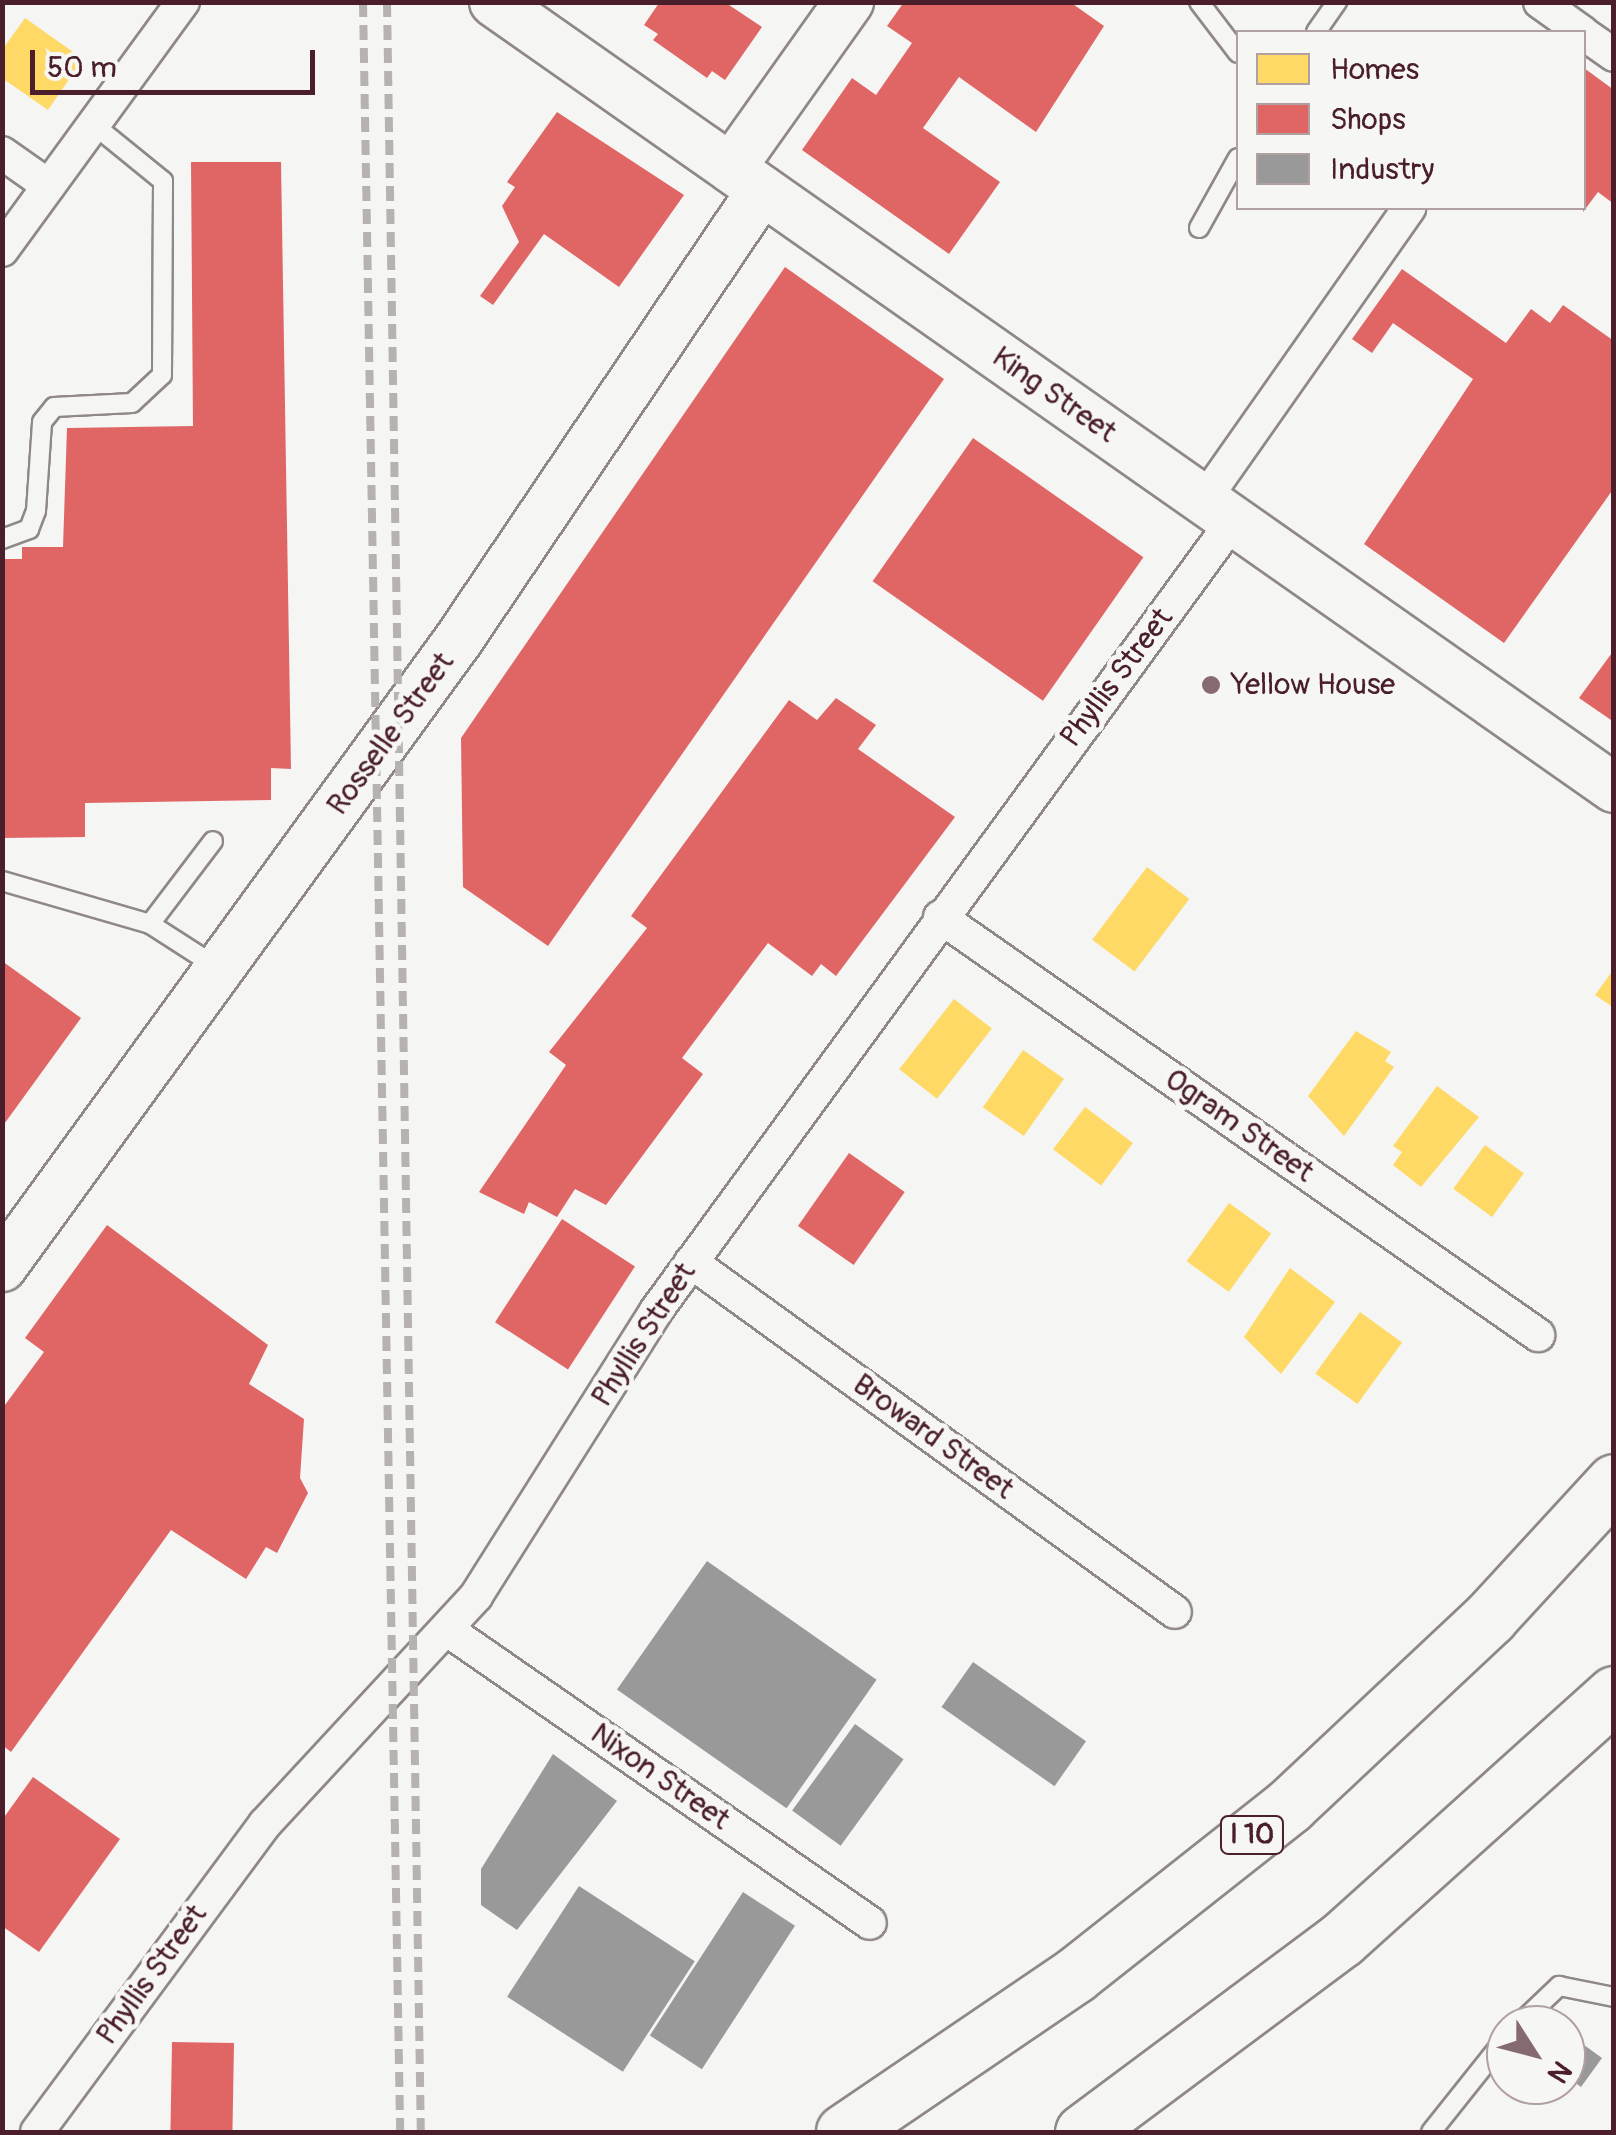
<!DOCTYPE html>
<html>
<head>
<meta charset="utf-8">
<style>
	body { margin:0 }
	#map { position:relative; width:1616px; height:2135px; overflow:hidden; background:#f5f5f3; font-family:Pangolin,sans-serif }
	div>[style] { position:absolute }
	.homes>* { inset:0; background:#ffd966; transform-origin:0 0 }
	.shops>* { inset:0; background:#e06666; transform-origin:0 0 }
	.industry>* { inset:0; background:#999; transform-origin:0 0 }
	.roads { filter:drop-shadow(2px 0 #8f8788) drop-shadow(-2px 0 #8f8788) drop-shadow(0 2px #8f8788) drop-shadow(0 -2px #8f8788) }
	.lane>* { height:18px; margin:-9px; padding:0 9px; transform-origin:9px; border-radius:9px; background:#f5f5f3 }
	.street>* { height:32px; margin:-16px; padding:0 16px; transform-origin:16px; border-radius:16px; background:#f5f5f3 }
	.secondary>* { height:48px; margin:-24px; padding:0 24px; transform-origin:24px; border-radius:24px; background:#f5f5f3 }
	.highway>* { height:55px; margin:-27.5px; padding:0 27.5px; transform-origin:27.5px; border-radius:27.5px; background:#f5f5f3 }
	.rail>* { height:8px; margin-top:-4px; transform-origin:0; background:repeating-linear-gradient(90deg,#b6b2b2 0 15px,transparent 0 23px) }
	.dots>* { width:28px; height:28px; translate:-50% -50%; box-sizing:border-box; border:5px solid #f6f6f2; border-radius:50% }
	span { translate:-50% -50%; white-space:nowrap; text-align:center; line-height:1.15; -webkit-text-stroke:10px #f6f6f2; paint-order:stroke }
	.shield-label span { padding:2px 8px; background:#f6f6f2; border:2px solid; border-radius:8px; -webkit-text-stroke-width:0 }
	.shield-label { font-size:28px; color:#4a1f2b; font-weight:700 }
	.street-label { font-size:30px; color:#4a1f2b }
	.poi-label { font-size:30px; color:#4a1f2b }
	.left { translate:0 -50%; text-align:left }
	.frame { position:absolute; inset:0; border:5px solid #4a1f2b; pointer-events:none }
	.legend { position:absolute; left:1236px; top:30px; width:350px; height:180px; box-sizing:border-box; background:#f6f6f2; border:2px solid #b1a0a2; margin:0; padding:12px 18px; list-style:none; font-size:30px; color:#4a1f2b }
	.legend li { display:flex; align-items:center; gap:20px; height:50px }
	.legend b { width:50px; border:2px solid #b1a0a2 }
	.north { position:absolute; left:1486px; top:2005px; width:100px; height:100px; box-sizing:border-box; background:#f6f6f2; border:2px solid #b1a0a2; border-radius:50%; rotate:126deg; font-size:28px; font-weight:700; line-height:40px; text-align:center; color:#4a1f2b }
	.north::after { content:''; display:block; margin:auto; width:35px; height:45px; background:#866a71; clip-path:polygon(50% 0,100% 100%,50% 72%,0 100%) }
	.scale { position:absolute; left:30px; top:50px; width:285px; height:45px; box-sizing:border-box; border:5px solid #4a1f2b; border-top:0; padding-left:12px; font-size:30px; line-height:35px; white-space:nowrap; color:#4a1f2b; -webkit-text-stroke:8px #f6f6f2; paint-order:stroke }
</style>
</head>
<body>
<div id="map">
	<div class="homes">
		<div style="clip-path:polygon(25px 18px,83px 59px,48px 110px,2px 78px,2px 50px)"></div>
		<div style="left:1147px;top:867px;width:53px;height:91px;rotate:37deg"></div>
		<div style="clip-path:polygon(1614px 969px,1614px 1008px,1595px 995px)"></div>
		<div style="left:954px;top:999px;width:48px;height:89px;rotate:38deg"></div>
		<div style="clip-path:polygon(1356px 1031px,1391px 1052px,1385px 1061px,1394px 1067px,1344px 1136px,1308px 1096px)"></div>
		<div style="left:1023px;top:1050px;width:50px;height:70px;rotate:35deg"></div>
		<div style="clip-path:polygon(1437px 1086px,1479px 1117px,1421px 1187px,1393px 1165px,1402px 1152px,1393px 1146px)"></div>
		<div style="left:1085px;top:1107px;width:60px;height:53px;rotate:37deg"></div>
		<div style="left:1485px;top:1145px;width:48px;height:54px;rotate:36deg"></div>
		<div style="left:1229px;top:1203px;width:52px;height:72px;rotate:36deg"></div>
		<div style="clip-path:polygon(1290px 1268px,1335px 1302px,1281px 1374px,1244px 1337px)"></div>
		<div style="left:1360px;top:1312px;width:52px;height:76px;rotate:36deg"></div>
	</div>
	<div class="shops">
		<div style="clip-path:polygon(904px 2px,1070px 2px,1104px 26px,1036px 132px,959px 77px,923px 128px,1000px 182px,949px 254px,802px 150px,852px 78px,876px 95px,912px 43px,887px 26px)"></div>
		<div style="clip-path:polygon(659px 3px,726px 3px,762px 27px,725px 80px,712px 71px,707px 78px,653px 40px,658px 34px,644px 25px)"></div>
		<div style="clip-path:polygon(1584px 68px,1614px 90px,1614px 204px,1598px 192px,1583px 212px)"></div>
		<div style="clip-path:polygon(557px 112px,684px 195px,619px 287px,544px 234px,493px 305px,480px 296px,519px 242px,502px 206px,515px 187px,507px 182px)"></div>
		<div style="clip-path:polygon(191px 162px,281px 162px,291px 769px,271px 768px,271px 800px,85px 803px,85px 837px,2px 838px,2px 559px,22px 559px,22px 547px,63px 547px,67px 428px,193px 426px)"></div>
		<div style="clip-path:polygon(785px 267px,944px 379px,548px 946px,463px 887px,461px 738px)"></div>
		<div style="clip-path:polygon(1402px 269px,1506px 343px,1531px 309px,1550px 323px,1563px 305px,1614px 341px,1614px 488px,1504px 643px,1364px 544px,1473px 379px,1393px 323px,1372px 353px,1352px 339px)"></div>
		<div style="left:973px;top:438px;width:208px;height:175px;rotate:35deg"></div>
		<div style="clip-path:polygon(1614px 650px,1614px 722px,1579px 698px)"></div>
		<div style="clip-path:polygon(836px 698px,876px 725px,858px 749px,955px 817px,836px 976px,821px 964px,812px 976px,768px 943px,682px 1058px,703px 1074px,606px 1205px,575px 1189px,557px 1217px,529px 1202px,524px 1214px,479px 1192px,566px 1065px,549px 1052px,647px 928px,631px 916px,789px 700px,817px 720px)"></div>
		<div style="clip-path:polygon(2px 961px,81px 1018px,2px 1127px)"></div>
		<div style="left:849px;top:1153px;width:68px;height:89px;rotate:35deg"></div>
		<div style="left:562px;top:1219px;width:87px;height:123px;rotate:33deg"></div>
		<div style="clip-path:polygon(107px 1225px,268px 1345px,249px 1384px,304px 1419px,300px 1478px,308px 1493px,277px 1553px,266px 1547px,246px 1579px,171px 1530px,11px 1752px,2px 1745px,2px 1409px,44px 1352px,25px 1338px)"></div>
		<div style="clip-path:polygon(33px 1777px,120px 1839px,39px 1952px,2px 1926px,2px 1820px)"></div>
		<div style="left:172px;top:2042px;width:62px;height:90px;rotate:1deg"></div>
	</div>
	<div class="industry">
		<div style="left:707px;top:1561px;width:207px;height:157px;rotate:35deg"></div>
		<div style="left:973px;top:1662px;width:138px;height:55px;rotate:35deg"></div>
		<div style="left:855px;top:1724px;width:60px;height:107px;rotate:36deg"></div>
		<div style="clip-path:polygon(553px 1754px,617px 1801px,517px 1930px,481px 1905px,481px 1869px)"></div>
		<div style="left:579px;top:1886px;width:138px;height:132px;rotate:33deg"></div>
		<div style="left:743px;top:1892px;width:62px;height:171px;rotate:33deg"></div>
		<div style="clip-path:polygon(1566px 2032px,1602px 2058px,1581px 2087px,1566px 2076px)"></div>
	</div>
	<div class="roads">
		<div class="lane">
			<div style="left:1199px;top:2px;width:64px;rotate:52.6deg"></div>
			<div style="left:1316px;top:32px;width:37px;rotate:-55deg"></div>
			<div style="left:1199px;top:228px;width:80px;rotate:-60.9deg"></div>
			<div style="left:2px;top:539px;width:29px;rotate:-20deg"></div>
			<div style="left:29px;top:529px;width:19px;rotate:-69deg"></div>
			<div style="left:36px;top:511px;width:89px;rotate:-86.1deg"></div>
			<div style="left:42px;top:422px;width:19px;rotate:-51deg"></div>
			<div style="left:54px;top:407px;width:78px;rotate:-2.9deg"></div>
			<div style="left:132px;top:403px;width:41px;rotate:-43deg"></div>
			<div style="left:162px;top:375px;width:194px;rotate:-89.7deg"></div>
			<div style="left:163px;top:181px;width:89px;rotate:-140.9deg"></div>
			<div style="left:2px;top:881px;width:154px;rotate:16.2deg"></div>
			<div style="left:150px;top:924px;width:80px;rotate:32.7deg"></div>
			<div style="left:150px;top:924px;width:104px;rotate:-52.8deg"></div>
			<div style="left:1518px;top:2025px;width:57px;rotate:-43.6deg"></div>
			<div style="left:1559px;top:1986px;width:56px;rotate:11.3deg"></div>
			<div style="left:1431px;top:2132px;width:120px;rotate:-51.4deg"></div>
		</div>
		<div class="street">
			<div style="left:1540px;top:2px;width:52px;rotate:35.5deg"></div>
			<div style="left:1584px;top:34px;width:37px;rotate:35deg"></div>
			<div style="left:2px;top:153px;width:57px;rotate:35.1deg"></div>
			<div style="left:2px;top:250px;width:307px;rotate:-53.9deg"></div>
			<div style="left:1204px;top:500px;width:357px;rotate:-54.9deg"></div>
			<div style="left:940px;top:917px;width:730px;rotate:34.95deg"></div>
			<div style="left:691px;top:1262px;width:597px;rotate:35.87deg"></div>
			<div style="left:449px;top:1631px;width:512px;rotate:34.74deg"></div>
			<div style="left:37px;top:2132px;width:383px;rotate:-53.5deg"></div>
			<div style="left:265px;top:1824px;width:311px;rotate:-47.2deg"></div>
			<div style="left:476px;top:1596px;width:337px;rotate:-57.7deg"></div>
			<div style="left:656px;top:1311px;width:978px;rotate:-53.86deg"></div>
		</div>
		<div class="secondary">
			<div style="left:494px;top:2px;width:1368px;rotate:35.06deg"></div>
			<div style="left:731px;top:168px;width:204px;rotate:-54.6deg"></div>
			<div style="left:2px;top:1267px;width:773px;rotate:-53.95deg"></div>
			<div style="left:457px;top:642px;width:545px;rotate:-55.99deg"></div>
		</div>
		<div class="highway">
			<div style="left:844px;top:2132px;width:279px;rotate:-34.2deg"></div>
			<div style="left:1075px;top:1975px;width:274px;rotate:-38.3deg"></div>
			<div style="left:1290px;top:1805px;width:274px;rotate:-43.2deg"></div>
			<div style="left:1490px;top:1617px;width:183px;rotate:-47.4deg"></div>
			<div style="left:1083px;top:2132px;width:323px;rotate:-36.7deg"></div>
			<div style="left:1342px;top:1939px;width:366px;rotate:-42deg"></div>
		</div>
	</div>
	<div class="rail">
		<div style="left:363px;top:2px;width:2130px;rotate:89deg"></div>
		<div style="left:387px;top:2px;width:2130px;rotate:89.09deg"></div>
	</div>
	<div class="dots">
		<div style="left:1211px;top:685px;background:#866a71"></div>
	</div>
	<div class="shield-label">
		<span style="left:1252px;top:1835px">I 10</span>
	</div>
	<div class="street-label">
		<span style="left:1054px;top:395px;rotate:35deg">King Street</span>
		<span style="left:1117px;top:678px;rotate:-53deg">Phyllis Street</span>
		<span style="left:391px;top:734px;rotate:-54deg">Rosselle Street</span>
		<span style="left:1239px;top:1126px;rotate:35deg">Ogram Street</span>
		<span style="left:644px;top:1335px;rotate:-57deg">Phyllis Street</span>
		<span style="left:933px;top:1437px;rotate:36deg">Broward Street</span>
		<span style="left:660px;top:1777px;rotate:35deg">Nixon Street</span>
		<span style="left:152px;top:1975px;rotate:-54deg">Phyllis Street</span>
	</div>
	<div class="poi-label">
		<span class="left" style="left:1231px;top:685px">Yellow House</span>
	</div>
	<div class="frame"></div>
	<ul class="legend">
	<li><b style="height:28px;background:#ffd966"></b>Homes</li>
	<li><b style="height:28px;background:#e06666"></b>Shops</li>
	<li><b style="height:28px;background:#999"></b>Industry</li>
	</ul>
	<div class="north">N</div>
	<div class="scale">50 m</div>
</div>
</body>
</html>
